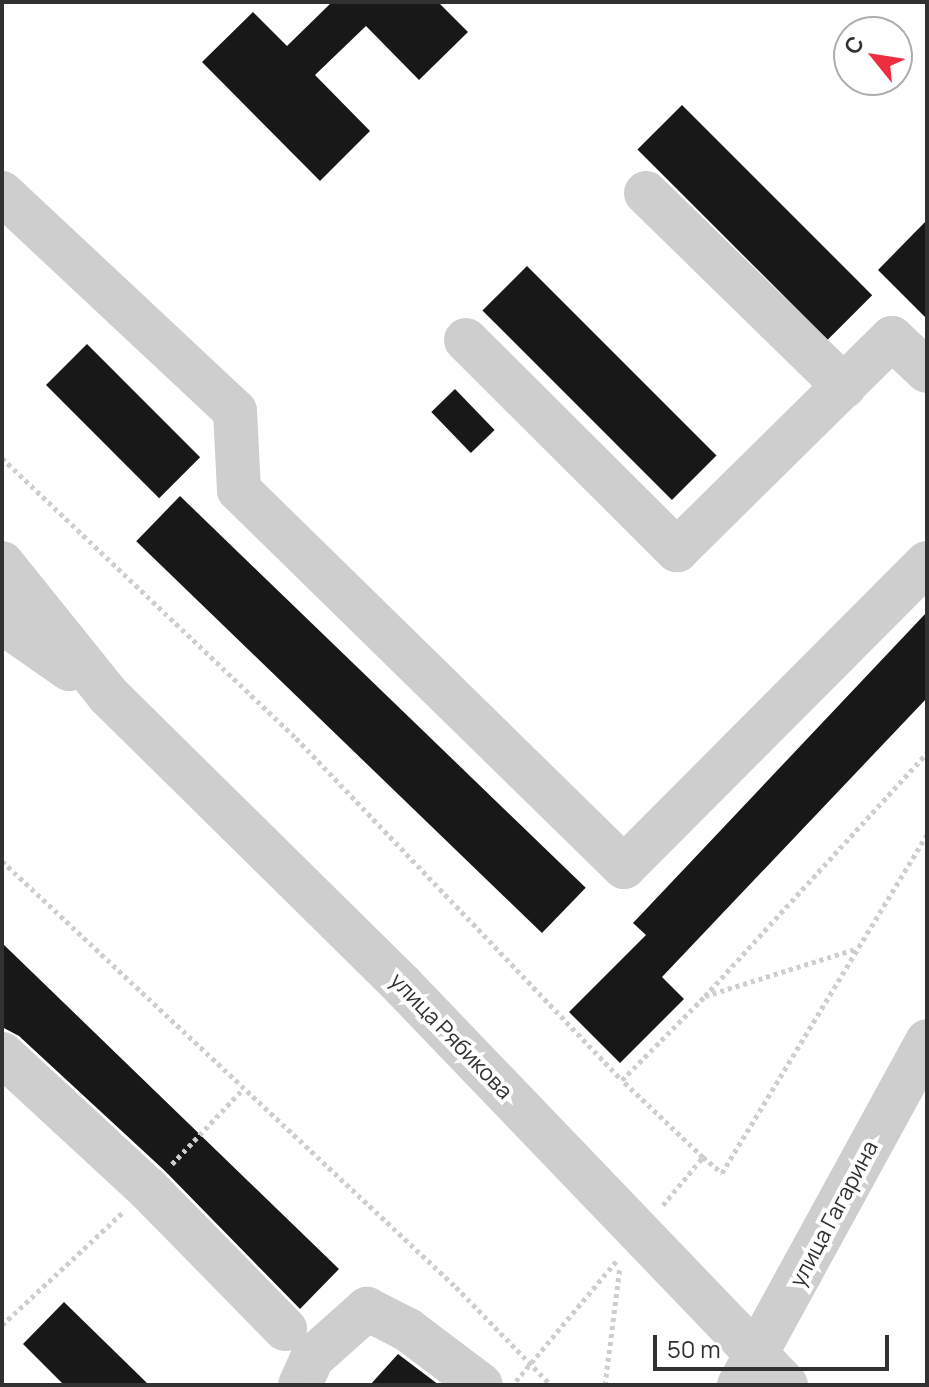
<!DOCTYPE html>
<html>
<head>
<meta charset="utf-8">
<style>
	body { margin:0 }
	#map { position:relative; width:929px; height:1387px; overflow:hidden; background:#fff; font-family:Manrope,sans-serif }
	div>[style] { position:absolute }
	.building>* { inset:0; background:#181818; transform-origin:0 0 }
	.path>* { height:5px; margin-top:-2.5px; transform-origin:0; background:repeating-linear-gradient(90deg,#cecece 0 4px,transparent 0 8px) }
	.minor>* { height:44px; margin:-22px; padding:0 22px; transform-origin:22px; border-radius:22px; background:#cecece }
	span { translate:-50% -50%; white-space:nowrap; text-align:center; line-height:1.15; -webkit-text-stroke:8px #fff; paint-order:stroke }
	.street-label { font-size:22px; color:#313131 }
	.frame { position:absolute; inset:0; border:4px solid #313131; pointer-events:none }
	.north { position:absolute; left:833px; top:16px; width:80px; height:80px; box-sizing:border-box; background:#fff; border:2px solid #adadad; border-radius:50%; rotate:300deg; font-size:22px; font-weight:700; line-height:32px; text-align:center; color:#313131 }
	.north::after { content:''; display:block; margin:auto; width:28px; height:36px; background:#ed2e3e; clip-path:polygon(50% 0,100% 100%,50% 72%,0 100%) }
	.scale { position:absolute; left:653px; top:1335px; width:236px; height:36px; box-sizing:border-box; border:4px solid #313131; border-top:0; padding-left:10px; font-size:24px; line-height:28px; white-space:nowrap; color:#313131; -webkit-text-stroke:6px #fff; paint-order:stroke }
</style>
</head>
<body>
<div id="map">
	<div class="building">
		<div style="clip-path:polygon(332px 2px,438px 2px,468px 32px,419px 80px,366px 26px,315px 75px,370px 131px,320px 181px,202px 62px,253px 12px,287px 46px)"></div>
		<div style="left:682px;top:105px;width:269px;height:63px;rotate:45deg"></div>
		<div style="clip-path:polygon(927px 220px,927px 319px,878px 270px)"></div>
		<div style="left:527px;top:266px;width:268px;height:63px;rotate:45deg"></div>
		<div style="left:87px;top:344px;width:160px;height:58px;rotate:45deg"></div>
		<div style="left:455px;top:389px;width:57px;height:33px;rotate:46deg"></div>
		<div style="left:180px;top:496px;width:564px;height:63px;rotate:44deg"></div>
		<div style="clip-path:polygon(927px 612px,927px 698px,662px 977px,684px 999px,620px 1063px,569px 1012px,646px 935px,633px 923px)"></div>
		<div style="clip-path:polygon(2px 943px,339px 1269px,300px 1309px,165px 1171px,19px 1036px,2px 1027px)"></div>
		<div style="clip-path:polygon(64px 1302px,149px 1385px,64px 1385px,23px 1344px)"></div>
		<div style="clip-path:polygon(398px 1354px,439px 1385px,370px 1385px)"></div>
	</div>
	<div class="path">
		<div style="left:2px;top:458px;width:406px;rotate:43.6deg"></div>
		<div style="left:296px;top:738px;width:472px;rotate:46.4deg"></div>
		<div style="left:2px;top:861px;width:623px;rotate:43.18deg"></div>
		<div style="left:456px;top:1287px;width:136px;rotate:45.9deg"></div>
		<div style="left:705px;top:996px;width:329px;rotate:-47.6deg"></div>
		<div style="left:703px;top:1157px;width:112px;rotate:-136.5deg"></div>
		<div style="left:622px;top:1080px;width:118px;rotate:-45.3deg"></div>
		<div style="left:705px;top:996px;width:157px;rotate:-17.4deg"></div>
		<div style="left:172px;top:1164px;width:103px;rotate:-46.6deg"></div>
		<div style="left:663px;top:1205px;width:62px;rotate:-50.2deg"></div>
		<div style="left:703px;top:1157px;width:25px;rotate:40deg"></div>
		<div style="left:722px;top:1173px;width:396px;rotate:-58.8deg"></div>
		<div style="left:2px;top:1325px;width:164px;rotate:-43deg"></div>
		<div style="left:516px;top:1381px;width:158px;rotate:-50.1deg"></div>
		<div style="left:605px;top:1385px;width:119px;rotate:-82.8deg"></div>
	</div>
	<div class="minor">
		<div style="left:2px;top:193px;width:319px;rotate:43.1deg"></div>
		<div style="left:235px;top:411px;width:79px;rotate:87.1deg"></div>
		<div style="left:239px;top:490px;width:539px;rotate:44.4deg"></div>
		<div style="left:624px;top:867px;width:429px;rotate:-45.1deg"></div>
		<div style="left:646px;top:193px;width:277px;rotate:44.3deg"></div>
		<div style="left:466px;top:340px;width:298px;rotate:44.9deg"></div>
		<div style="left:677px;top:550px;width:302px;rotate:-44.6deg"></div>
		<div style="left:892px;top:338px;width:48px;rotate:43.3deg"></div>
		<div style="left:2px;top:563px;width:169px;rotate:51.2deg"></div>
		<div style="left:108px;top:695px;width:414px;rotate:44.6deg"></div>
		<div style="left:403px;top:986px;width:553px;rotate:46.17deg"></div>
		<div style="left:2px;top:622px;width:82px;rotate:35deg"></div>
		<div style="left:2px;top:1054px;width:199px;rotate:42.8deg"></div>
		<div style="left:148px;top:1189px;width:196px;rotate:45.6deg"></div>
		<div style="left:300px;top:1385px;width:30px;rotate:-66deg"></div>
		<div style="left:312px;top:1358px;width:74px;rotate:-41.7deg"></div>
		<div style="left:367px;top:1309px;width:46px;rotate:27.1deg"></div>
		<div style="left:408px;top:1330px;width:91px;rotate:37deg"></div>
		<div style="left:739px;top:1385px;width:392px;rotate:-61.3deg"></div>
	</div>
	<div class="street-label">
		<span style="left:451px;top:1036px;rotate:46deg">улица Рябикова</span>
		<span style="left:834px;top:1214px;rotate:-62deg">улица Гагарина</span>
	</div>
	<div class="frame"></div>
	<div class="north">С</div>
	<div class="scale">50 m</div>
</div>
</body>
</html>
